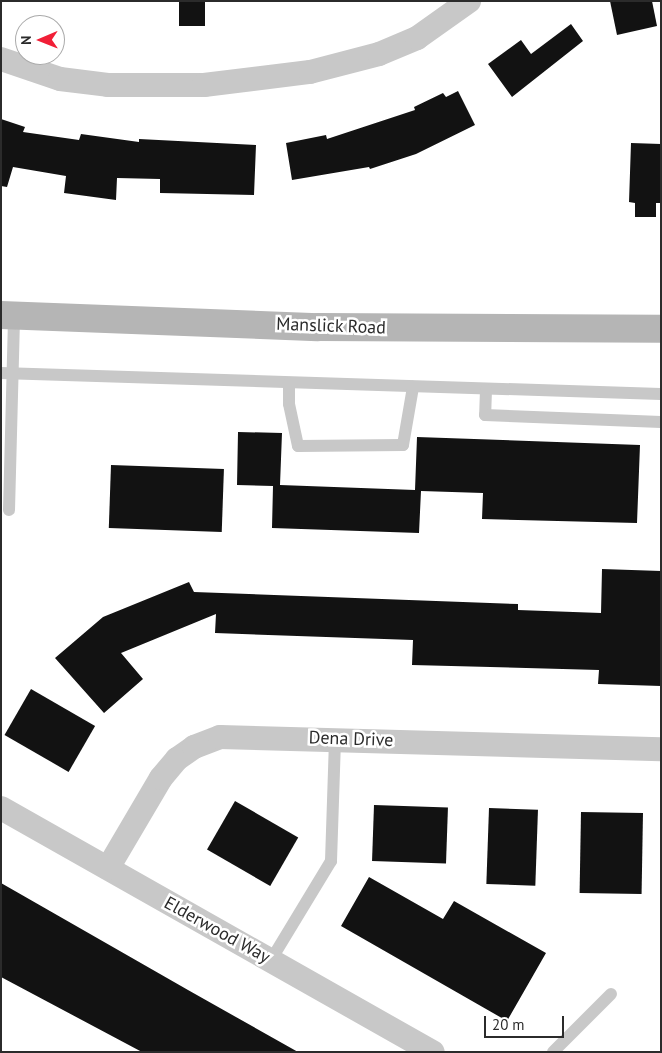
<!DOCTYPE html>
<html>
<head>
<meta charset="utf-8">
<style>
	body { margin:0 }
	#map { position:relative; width:662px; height:1053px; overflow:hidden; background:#fff; font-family:"PT Sans",sans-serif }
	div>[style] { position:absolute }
	.building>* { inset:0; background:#121212; transform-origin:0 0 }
	.service>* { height:12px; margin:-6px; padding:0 6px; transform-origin:6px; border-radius:6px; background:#c8c8c8 }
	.minor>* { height:24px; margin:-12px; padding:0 12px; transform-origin:12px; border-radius:12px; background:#c8c8c8 }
	.secondary>* { height:28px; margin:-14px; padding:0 14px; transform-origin:14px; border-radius:14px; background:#b5b5b5 }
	span { translate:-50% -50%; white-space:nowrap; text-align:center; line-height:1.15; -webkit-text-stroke:5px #fff; paint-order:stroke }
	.street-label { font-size:18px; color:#2b2b2b }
	.frame { position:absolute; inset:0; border:2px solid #2b2b2b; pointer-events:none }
	.north { position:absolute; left:15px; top:15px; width:50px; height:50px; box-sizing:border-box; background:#fff; border:1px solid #aaa; border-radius:50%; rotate:269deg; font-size:14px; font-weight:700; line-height:20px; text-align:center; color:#2b2b2b }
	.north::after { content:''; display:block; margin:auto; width:18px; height:22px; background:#f11f37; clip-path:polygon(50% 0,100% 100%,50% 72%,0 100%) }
	.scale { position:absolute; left:484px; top:1016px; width:80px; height:22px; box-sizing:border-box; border:2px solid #2b2b2b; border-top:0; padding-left:6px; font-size:15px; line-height:18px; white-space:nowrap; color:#2b2b2b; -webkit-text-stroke:4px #fff; paint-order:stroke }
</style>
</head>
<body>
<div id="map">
	<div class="building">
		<div style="left:179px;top:1px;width:26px;height:25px"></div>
		<div style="clip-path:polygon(610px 1px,652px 1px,657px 26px,617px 35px)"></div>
		<div style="clip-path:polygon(571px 24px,583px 41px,512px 97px,488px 64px,521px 40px,531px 54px)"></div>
		<div style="clip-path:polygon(458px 91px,475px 125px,416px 154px,370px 169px,369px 167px,292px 180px,286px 143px,326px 135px,327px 139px,415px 110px,414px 107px,443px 93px,446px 97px)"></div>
		<div style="clip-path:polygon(1px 119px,25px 127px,23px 132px,79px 140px,81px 134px,139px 142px,139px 139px,256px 145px,254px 195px,160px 193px,160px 179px,117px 178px,116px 200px,64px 193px,66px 176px,13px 167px,7px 187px,1px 186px)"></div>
		<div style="clip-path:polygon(631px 143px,661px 144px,661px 203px,656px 203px,656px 217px,635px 217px,635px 203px,629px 202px)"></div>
		<div style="clip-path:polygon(238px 432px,282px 433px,280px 485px,415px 490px,417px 437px,640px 445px,637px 523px,482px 519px,483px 493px,421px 491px,419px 533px,272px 528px,273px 486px,237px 485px)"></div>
		<div style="left:111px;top:465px;width:113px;height:63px;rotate:2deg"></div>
		<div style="clip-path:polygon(602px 569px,661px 571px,661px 686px,598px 684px,599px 670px,412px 665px,413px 640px,215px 633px,216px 614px,121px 653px,143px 679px,104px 713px,55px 658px,103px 617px,189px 582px,194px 592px,518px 604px,518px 610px,601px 613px)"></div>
		<div style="left:31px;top:689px;width:74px;height:53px;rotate:30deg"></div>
		<div style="left:235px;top:801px;width:73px;height:56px;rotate:30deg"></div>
		<div style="left:374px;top:805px;width:74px;height:56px;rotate:2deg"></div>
		<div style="left:489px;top:808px;width:49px;height:76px;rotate:2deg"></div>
		<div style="left:581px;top:812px;width:62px;height:81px;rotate:1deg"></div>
		<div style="clip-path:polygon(369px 877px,443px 919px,454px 901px,546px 953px,507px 1021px,341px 926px)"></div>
		<div style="clip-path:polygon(1px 883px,188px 990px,298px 1052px,142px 1052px,1px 977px)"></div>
	</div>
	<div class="service">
		<div style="left:1px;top:373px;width:660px;rotate:1.82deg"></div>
		<div style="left:289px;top:383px;width:21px;rotate:90deg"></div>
		<div style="left:289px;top:404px;width:43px;rotate:77.9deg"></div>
		<div style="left:298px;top:446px;width:105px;rotate:-0.5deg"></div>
		<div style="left:403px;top:445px;width:59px;rotate:-80.2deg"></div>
		<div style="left:486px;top:390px;width:25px;rotate:92deg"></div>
		<div style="left:485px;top:415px;width:176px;rotate:2.3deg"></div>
		<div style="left:9px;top:510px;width:194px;rotate:-88.5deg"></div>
		<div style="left:271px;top:960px;width:116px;rotate:-58.8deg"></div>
		<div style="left:331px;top:861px;width:122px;rotate:-88.1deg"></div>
		<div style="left:553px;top:1052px;width:82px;rotate:-45deg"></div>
	</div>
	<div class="minor">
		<div style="left:1px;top:59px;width:62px;rotate:18.7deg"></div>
		<div style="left:60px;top:79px;width:48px;rotate:7.1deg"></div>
		<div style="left:108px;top:85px;width:96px"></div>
		<div style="left:204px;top:85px;width:107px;rotate:-7deg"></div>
		<div style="left:310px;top:72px;width:71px;rotate:-14.6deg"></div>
		<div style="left:379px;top:54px;width:41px;rotate:-22.8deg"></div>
		<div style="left:417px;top:38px;width:64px;rotate:-35.4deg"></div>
		<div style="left:1px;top:808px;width:496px;rotate:29.5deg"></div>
		<div style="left:108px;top:868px;width:104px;rotate:-59.5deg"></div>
		<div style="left:161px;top:778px;width:25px;rotate:-50deg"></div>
		<div style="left:177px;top:759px;width:21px;rotate:-35deg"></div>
		<div style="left:194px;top:747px;width:28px;rotate:-21deg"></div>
		<div style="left:220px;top:737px;width:441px;rotate:1.6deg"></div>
	</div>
	<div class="secondary">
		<div style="left:1px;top:315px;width:317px;rotate:2.2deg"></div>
		<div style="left:318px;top:327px;width:343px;rotate:0.3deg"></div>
	</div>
	<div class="street-label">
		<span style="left:331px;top:326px;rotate:2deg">Manslick Road</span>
		<span style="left:351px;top:739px;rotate:2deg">Dena Drive</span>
		<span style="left:217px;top:930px;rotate:29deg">Elderwood Way</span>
	</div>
	<div class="frame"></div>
	<div class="north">N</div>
	<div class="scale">20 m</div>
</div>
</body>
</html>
